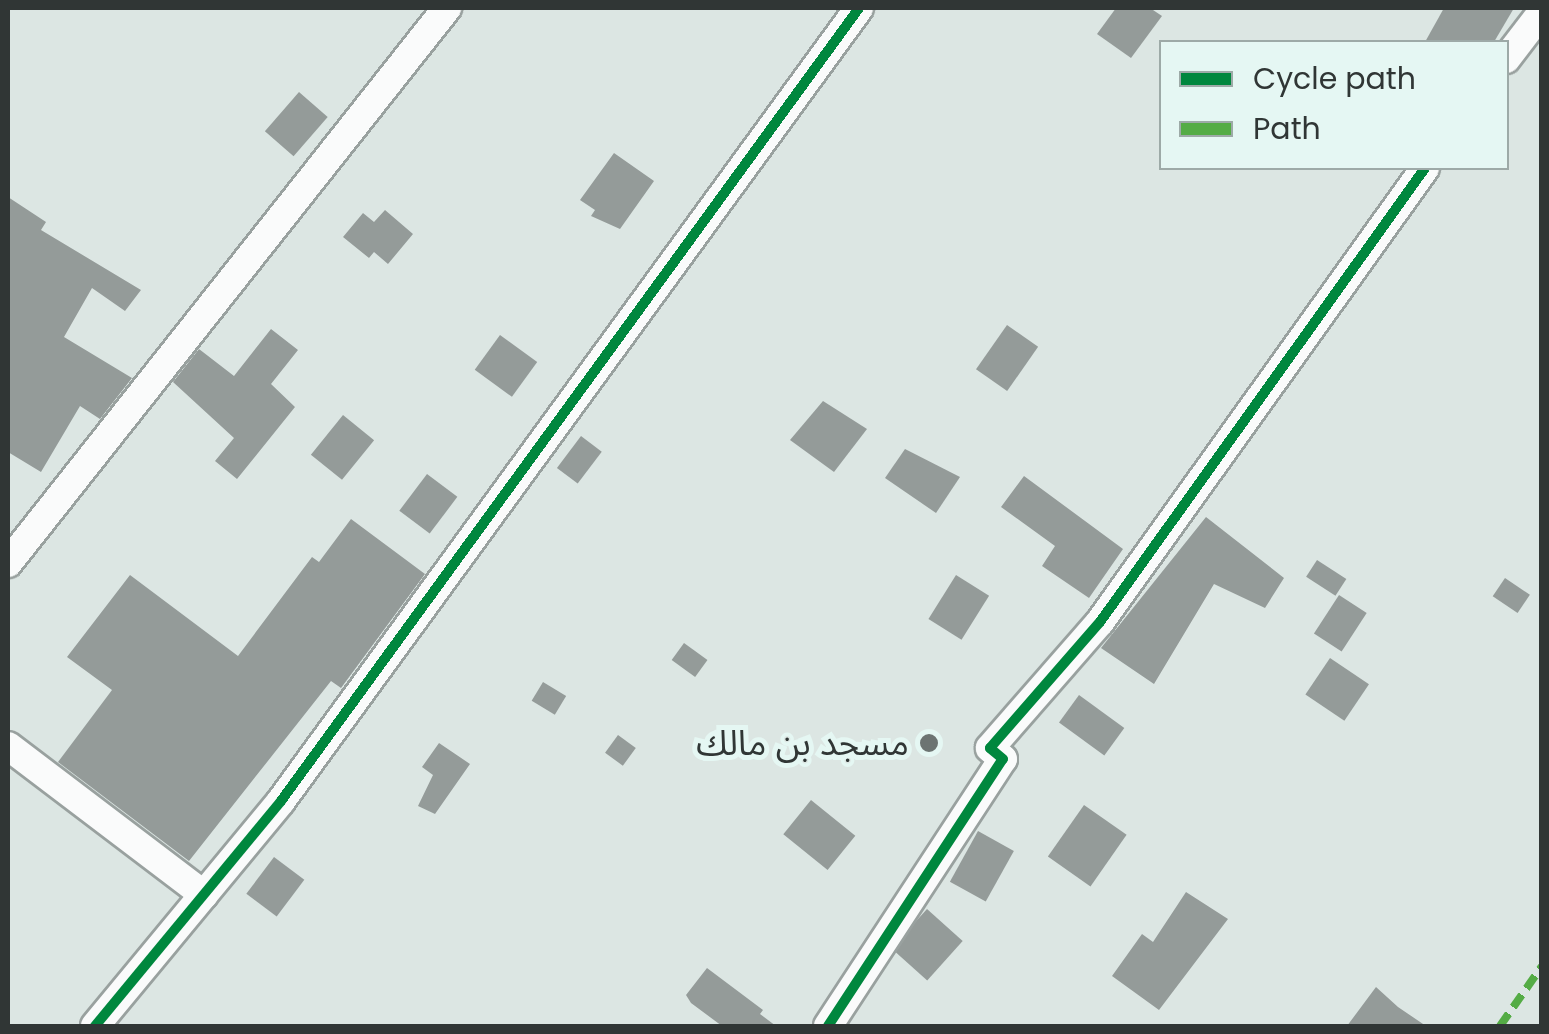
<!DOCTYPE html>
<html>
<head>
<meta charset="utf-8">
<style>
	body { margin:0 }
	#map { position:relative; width:1549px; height:1034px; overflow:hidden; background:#dce6e3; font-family:Poppins,"Noto Sans Arabic",sans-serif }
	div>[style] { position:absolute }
	.building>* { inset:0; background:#949b99; transform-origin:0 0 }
	.roads { filter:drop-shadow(2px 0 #99a19f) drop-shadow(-2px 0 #99a19f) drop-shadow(0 2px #99a19f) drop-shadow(0 -2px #99a19f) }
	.minor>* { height:28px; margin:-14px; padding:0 14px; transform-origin:14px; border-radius:14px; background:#fafbfb }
	.quiet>* { height:8px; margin-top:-4px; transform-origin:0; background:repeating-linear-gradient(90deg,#54ac45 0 15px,transparent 0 23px) }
	.cycleway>* { height:10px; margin:-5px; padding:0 5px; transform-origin:5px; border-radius:5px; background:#00873e }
	.dots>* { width:28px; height:28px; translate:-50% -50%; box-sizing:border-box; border:5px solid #e5f7f3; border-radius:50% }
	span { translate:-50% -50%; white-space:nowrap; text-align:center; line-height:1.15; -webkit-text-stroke:10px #e5f7f3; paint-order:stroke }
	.poi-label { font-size:35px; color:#303635 }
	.right { translate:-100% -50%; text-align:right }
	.frame { position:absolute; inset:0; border:10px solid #303635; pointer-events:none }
	.legend { position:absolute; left:1159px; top:40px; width:350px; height:130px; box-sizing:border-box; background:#e5f7f3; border:2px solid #9daaa7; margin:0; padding:12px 18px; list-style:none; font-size:30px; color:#303635 }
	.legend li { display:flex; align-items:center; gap:20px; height:50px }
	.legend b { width:50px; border:2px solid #9daaa7 }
</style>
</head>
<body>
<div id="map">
	<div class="building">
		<div style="clip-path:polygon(1116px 8px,1150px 8px,1162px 16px,1131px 58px,1097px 34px)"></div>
		<div style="clip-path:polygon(1444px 8px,1514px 8px,1494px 42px,1425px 42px)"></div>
		<div style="left:299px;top:92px;width:38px;height:52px;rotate:41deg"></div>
		<div style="clip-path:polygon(614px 153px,654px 181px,620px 229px,591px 216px,595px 210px,580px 200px)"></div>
		<div style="clip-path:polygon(8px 197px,46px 222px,41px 230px,141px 290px,125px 311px,92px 288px,64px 337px,132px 378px,100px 419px,80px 406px,41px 472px,8px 452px)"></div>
		<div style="clip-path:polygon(385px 210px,413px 234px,388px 264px,374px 252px,369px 258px,343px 237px,363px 213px,374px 222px)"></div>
		<div style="left:1007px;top:325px;width:38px;height:54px;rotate:35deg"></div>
		<div style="clip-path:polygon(271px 329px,298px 350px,271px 384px,295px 407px,237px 479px,215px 461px,234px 438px,173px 382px,199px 349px,234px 376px)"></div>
		<div style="left:500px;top:335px;width:46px;height:43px;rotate:36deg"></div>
		<div style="clip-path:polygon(823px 401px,867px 429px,834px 472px,790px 440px)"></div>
		<div style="left:343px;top:415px;width:40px;height:51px;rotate:39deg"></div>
		<div style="left:581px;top:436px;width:26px;height:40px;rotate:37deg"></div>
		<div style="clip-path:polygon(905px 449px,960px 477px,936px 513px,885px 478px)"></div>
		<div style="left:427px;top:474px;width:38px;height:46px;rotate:37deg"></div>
		<div style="clip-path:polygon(1024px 476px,1123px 549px,1089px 598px,1042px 566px,1055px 546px,1001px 507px)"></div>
		<div style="clip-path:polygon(1206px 517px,1284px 578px,1265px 608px,1214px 584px,1154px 684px,1101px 648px)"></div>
		<div style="clip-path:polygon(351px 519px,425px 574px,341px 688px,331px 681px,189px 861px,58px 762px,112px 690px,67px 657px,130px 575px,238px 656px,312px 557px,319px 562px)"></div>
		<div style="left:1317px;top:560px;width:35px;height:20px;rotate:33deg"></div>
		<div style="left:956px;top:575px;width:39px;height:52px;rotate:32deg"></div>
		<div style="left:1505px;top:578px;width:30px;height:22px;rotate:34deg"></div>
		<div style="left:1339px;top:595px;width:33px;height:46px;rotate:33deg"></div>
		<div style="left:684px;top:643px;width:29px;height:21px;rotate:36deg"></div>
		<div style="left:1330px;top:658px;width:47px;height:44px;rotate:34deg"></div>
		<div style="left:543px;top:682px;width:27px;height:22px;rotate:31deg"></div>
		<div style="left:1079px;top:695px;width:56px;height:34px;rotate:36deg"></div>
		<div style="left:618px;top:735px;width:22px;height:22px;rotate:36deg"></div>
		<div style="clip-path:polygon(439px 743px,470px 764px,435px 814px,418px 806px,433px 775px,422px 767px)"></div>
		<div style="left:811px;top:800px;width:57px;height:44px;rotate:39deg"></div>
		<div style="left:1084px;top:805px;width:52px;height:63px;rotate:35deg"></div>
		<div style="left:978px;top:831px;width:41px;height:58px;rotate:29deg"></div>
		<div style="left:274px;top:857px;width:38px;height:46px;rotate:37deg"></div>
		<div style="clip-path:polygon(1186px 892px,1228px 919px,1159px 1010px,1112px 976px,1142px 934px,1153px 942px)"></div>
		<div style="left:927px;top:909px;width:48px;height:53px;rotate:42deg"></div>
		<div style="clip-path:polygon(707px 968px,763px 1010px,760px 1014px,776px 1026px,722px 1026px,691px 1003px,686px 995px)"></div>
		<div style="clip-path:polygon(1376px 987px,1398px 1007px,1426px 1026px,1347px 1026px)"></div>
	</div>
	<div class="roads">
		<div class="minor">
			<div style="left:1506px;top:59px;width:59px;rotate:-52.5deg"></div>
			<div style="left:8px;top:563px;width:708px;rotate:-51.66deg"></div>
			<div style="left:8px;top:746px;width:246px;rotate:37.2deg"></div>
			<div style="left:95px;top:1026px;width:292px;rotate:-50.4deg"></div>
			<div style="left:281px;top:801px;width:981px;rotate:-53.91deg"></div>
			<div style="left:828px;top:1026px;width:319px;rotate:-56.8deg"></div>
			<div style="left:1003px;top:759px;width:17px;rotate:-140deg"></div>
			<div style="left:990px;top:748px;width:167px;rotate:-48.9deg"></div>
			<div style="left:1100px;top:622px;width:558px;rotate:-54.4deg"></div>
		</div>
	</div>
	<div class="quiet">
		<div style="left:1500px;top:1026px;width:73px;rotate:-55deg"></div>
	</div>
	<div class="cycleway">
		<div style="left:95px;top:1026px;width:292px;rotate:-50.4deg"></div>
		<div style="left:281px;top:801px;width:981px;rotate:-53.91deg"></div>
		<div style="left:828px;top:1026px;width:319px;rotate:-56.8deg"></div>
		<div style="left:1003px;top:759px;width:17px;rotate:-140deg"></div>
		<div style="left:990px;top:748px;width:167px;rotate:-48.9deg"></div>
		<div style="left:1100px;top:622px;width:558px;rotate:-54.4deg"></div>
	</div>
	<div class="dots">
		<div style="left:929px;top:743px;background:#6c7472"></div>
	</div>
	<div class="poi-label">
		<span class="right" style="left:909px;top:743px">مسجد بن مالك</span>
	</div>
	<div class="frame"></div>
	<ul class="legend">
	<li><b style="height:12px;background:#00873e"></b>Cycle path</li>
	<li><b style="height:12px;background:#54ac45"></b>Path</li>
	</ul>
</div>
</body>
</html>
